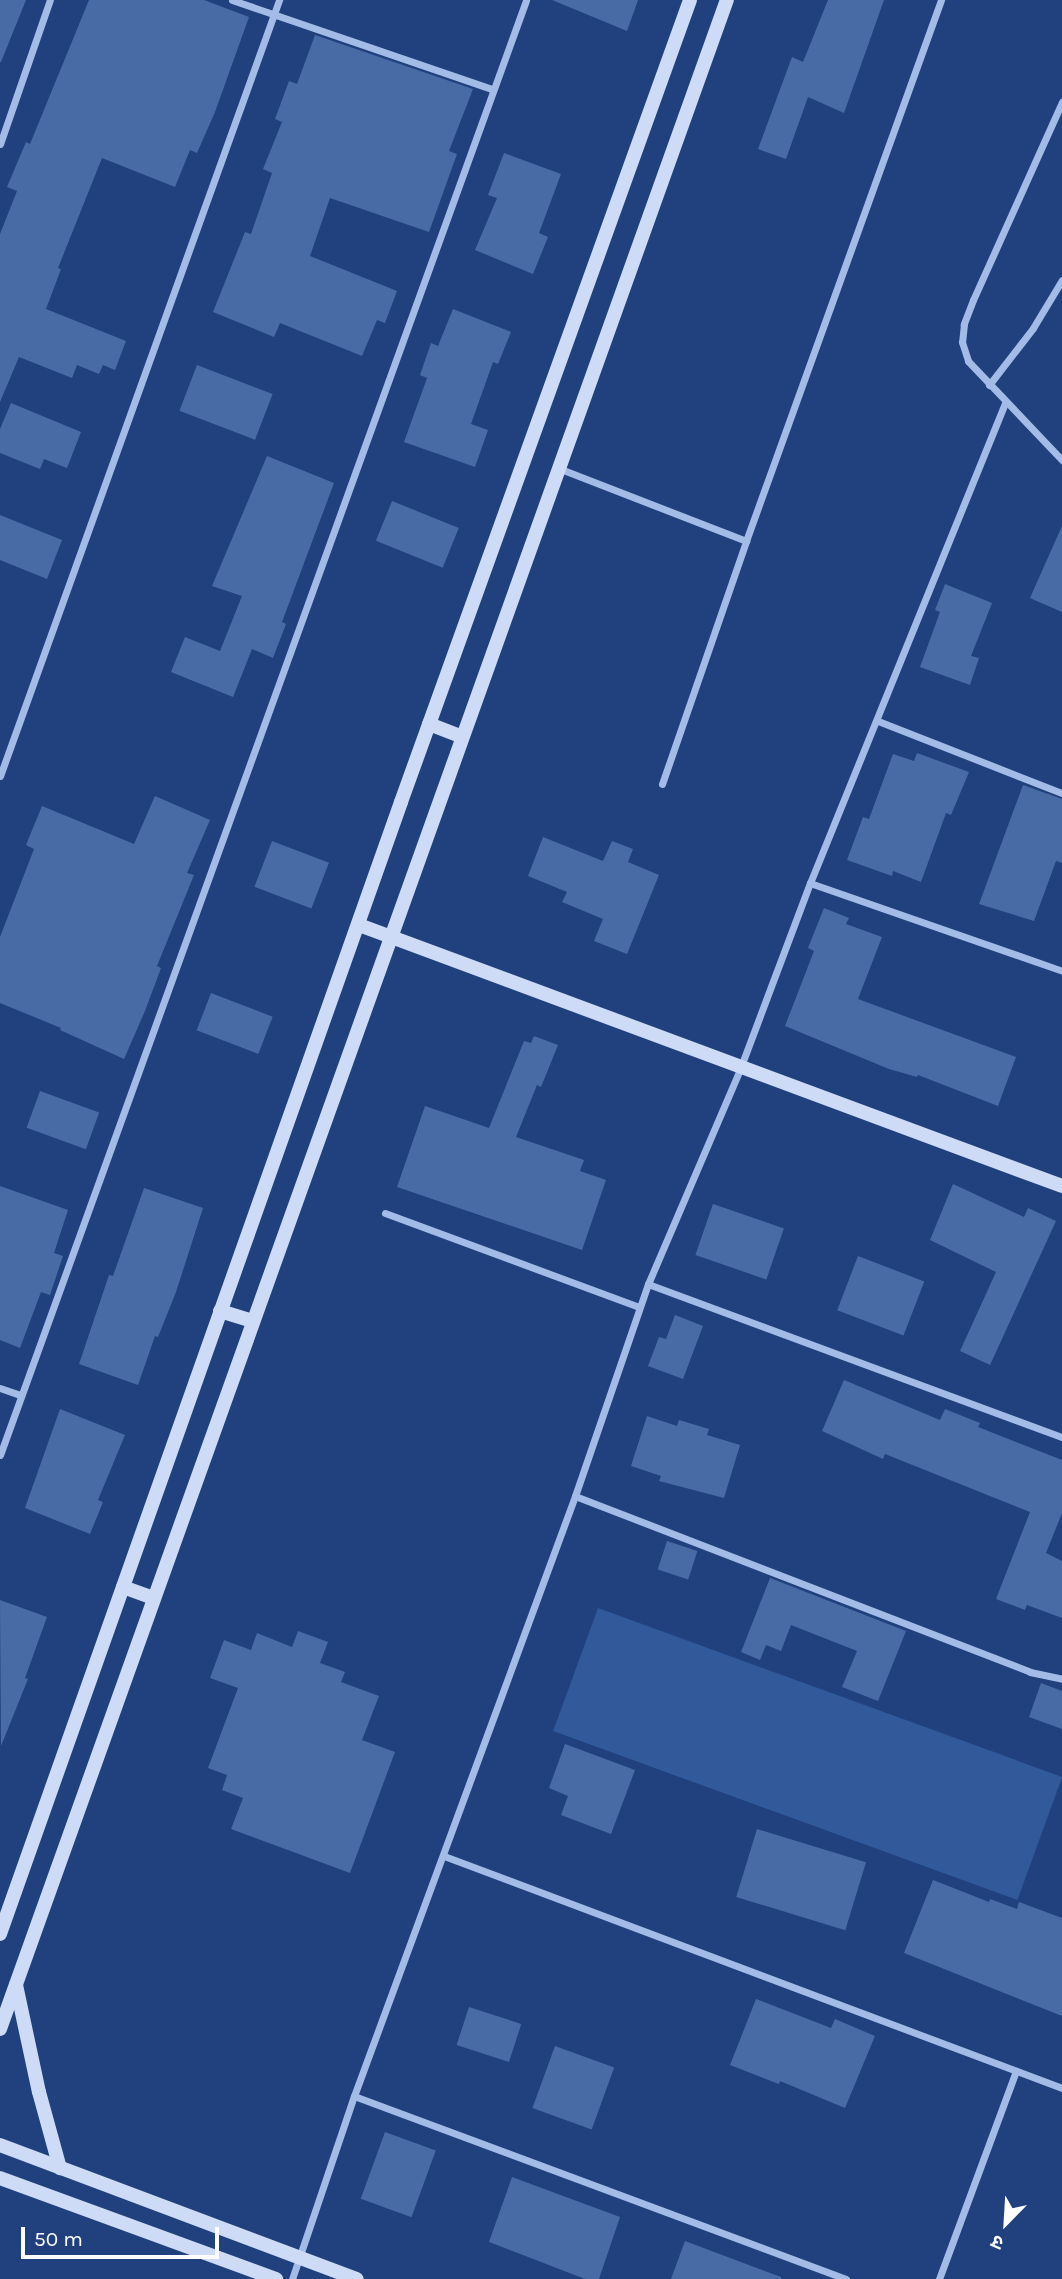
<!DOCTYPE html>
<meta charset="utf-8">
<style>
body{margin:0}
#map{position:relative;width:1062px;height:2279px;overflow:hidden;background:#20417d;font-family:Karla,"Noto Sans Devanagari",sans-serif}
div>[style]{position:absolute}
.green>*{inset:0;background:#325a9b;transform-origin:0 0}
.building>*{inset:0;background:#486ba6;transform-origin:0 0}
.street>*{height:7px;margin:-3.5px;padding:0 3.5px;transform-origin:3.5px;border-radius:3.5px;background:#a3bce7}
.secondary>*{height:14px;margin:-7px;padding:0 7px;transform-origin:7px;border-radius:7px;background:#cddbf6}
span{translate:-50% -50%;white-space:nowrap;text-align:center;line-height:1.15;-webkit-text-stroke:6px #20417d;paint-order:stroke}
.north{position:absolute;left:971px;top:2188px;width:70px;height:70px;-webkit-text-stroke:5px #20417d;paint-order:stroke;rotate:204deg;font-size:19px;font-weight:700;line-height:28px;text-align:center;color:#fff}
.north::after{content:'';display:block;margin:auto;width:24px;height:32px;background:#fff;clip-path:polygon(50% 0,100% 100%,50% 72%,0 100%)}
.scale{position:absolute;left:21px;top:2227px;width:198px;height:32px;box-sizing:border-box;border:4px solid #fff;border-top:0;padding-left:9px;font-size:21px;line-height:24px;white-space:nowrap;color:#fff;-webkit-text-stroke:5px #20417d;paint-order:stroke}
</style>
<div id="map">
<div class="green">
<i style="left:598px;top:1608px;width:494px;height:131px;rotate:20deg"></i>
</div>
<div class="building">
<i style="clip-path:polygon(0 0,26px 0,1px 62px,0 62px)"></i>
<i style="clip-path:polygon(89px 0,204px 0,249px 17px,215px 112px,197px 153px,190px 150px,175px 187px,102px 158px,58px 268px,61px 269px,46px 309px,126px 341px,115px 370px,103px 365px,99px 374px,77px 365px,72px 378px,19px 357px,0 402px,0 234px,17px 191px,7px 187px,26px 142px,30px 144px)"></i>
<i style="clip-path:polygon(552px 0,638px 0,627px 31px)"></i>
<i style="clip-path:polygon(828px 0,884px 0,844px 113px,808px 97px,786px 159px,758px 149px,792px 57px,803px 62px)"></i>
<i style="clip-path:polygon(315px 35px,473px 89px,449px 151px,457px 154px,429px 232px,330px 198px,310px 256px,397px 291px,385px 323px,377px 320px,362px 356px,280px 323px,274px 337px,213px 312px,245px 232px,251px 234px,272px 173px,263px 169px,282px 122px,275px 119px,289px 81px,297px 84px)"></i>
<i style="clip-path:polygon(504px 153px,561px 174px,539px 233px,548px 237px,533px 274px,475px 250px,497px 198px,488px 195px)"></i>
<i style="clip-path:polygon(453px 309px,511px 332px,498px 364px,493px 362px,471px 424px,488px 430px,475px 467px,404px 442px,427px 378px,420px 375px,431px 343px,438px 346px)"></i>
<i style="left:197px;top:365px;width:81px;height:49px;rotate:21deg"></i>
<i style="clip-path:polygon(11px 403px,81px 432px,67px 468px,44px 459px,40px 469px,0 453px,0 429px)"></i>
<i style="clip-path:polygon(267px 456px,334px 483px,282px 622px,286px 624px,273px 658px,252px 649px,233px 697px,171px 672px,185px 637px,220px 651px,242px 596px,212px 586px)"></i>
<i style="left:392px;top:501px;width:72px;height:43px;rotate:22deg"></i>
<i style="clip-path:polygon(0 515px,62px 540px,47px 579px,0 560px)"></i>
<i style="clip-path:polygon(1062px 526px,1062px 612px,1030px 598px)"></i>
<i style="clip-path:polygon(945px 584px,992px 603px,971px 656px,979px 658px,970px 685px,920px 667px,940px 612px,935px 610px)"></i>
<i style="clip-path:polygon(917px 753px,969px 772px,951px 815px,946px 813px,921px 882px,893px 871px,892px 876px,847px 860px,863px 817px,869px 819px,893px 754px,914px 761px)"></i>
<i style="clip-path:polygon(1023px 785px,1062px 799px,1062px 863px,1056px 861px,1034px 921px,979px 904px)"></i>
<i style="clip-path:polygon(155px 796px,210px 820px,187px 873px,194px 875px,157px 966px,161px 968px,145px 1011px,124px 1059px,60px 1030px,61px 1028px,0 1003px,0 937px,34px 849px,26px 845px,42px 806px,134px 844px)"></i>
<i style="clip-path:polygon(543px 837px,603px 861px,612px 841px,633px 849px,628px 862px,659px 875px,627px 954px,594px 941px,603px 919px,562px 902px,567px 892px,528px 876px)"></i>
<i style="left:272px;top:841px;width:61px;height:49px;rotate:21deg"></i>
<i style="clip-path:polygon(824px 908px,849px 918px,846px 924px,882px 937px,858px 999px,1016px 1057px,998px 1106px,918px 1075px,917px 1077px,889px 1069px,785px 1026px,814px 951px,808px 948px)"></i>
<i style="left:211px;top:993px;width:66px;height:40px;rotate:21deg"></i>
<i style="clip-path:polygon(534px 1036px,558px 1045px,541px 1087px,537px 1085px,516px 1137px,584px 1160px,580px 1171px,606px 1180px,582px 1250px,397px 1187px,425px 1106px,489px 1128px,524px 1041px,531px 1043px)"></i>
<i style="left:40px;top:1091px;width:63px;height:39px;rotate:20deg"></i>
<i style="clip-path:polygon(953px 1184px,1024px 1217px,1028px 1208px,1056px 1221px,990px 1365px,960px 1351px,996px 1272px,930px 1240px)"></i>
<i style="clip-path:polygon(0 1186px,68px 1210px,54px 1253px,63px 1256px,50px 1295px,41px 1292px,20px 1348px,0 1340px)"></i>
<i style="clip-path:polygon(144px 1188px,203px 1208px,176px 1292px,158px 1337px,155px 1336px,138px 1385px,79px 1364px,109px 1275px,113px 1276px)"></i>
<i style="left:713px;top:1204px;width:75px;height:54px;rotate:19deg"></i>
<i style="left:858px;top:1256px;width:71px;height:58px;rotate:21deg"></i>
<i style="clip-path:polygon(675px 1315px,703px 1326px,683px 1379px,648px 1366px,659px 1337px,666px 1339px)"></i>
<i style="clip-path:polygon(844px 1380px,940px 1420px,945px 1409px,980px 1423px,978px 1427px,1062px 1460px,1062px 1513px,1046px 1553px,1062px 1561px,1062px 1618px,1027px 1605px,1025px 1610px,996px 1599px,1030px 1512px,885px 1454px,883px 1459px,822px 1431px)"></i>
<i style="clip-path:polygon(60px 1409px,125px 1435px,98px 1500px,103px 1502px,90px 1534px,25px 1508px)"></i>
<i style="clip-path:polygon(647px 1416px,677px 1426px,679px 1420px,709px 1429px,707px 1435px,740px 1445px,724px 1498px,659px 1481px,661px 1476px,631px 1466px)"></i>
<i style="left:667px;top:1541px;width:32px;height:30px;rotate:18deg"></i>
<i style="clip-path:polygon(770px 1578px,906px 1631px,878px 1701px,842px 1687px,857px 1651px,791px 1625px,781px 1651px,766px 1645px,760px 1660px,741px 1652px)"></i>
<i style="clip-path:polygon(0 1600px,47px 1617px,25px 1678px,28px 1679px,1px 1746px)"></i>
<i style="clip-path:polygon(298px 1631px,328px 1642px,320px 1663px,345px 1672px,341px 1682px,379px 1696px,362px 1740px,395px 1752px,350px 1873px,231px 1829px,243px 1798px,222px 1790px,227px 1775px,208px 1768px,238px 1688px,210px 1678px,224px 1640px,251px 1650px,257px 1633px,292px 1647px)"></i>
<i style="clip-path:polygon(1041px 1683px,1062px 1691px,1062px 1729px,1029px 1717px)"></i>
<i style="clip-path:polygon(565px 1744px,635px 1770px,611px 1834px,561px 1815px,568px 1796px,549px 1788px)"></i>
<i style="left:757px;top:1829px;width:114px;height:71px;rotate:17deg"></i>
<i style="clip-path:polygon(933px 1880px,989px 1902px,990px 1899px,1017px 1909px,1019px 1902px,1062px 1918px,1062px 2016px,904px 1953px)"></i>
<i style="clip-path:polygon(756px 1999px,831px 2028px,835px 2019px,875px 2036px,845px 2108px,780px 2081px,779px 2084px,730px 2065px)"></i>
<i style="left:469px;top:2007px;width:55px;height:40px;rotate:18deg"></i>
<i style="left:555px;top:2046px;width:63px;height:66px;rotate:20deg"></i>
<i style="left:385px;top:2132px;width:54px;height:71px;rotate:20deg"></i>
<i style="clip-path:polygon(512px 2177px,620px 2217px,599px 2279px,585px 2279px,489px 2242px)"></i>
<i style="clip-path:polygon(685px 2241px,781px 2277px,781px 2279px,671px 2279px)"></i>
</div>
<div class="street">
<i style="left:232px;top:0;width:275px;rotate:18.9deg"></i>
<i style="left:1062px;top:102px;width:217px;rotate:114.2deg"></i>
<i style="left:973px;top:300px;width:26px;rotate:111deg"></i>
<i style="left:964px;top:324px;width:18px;rotate:96deg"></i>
<i style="left:962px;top:342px;width:20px;rotate:72deg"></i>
<i style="left:968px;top:361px;width:137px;rotate:46.5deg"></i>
<i style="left:0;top:144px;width:152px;rotate:-70.9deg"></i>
<i style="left:989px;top:385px;width:72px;rotate:-52.3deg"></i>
<i style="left:1033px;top:328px;width:56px;rotate:-58.9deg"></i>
<i style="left:558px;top:468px;width:202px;rotate:21.2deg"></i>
<i style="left:878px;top:721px;width:198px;rotate:21.4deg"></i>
<i style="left:0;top:776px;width:825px;rotate:-70.22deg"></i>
<i style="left:662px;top:784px;width:257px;rotate:-70.9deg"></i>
<i style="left:746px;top:541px;width:575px;rotate:-70.18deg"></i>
<i style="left:810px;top:883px;width:267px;rotate:19.2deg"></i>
<i style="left:385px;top:1213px;width:271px;rotate:20.3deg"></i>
<i style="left:648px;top:1284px;width:441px;rotate:20.3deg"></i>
<i style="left:0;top:1388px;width:21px;rotate:19deg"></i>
<i style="left:0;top:1455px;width:1547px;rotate:-70.12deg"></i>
<i style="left:575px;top:1496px;width:488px;rotate:21.1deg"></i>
<i style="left:1030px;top:1672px;width:33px;rotate:12deg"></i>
<i style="left:444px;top:1856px;width:660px;rotate:20.58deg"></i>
<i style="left:354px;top:2096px;width:525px;rotate:20.4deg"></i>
<i style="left:292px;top:2279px;width:193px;rotate:-71.3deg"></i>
<i style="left:354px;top:2096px;width:639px;rotate:-69.78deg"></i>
<i style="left:575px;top:1496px;width:224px;rotate:-71deg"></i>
<i style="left:648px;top:1284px;width:234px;rotate:-66.8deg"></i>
<i style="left:740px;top:1069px;width:199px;rotate:-69.4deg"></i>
<i style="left:810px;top:883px;width:518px;rotate:-67.89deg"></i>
<i style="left:939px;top:2279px;width:222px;rotate:-69.7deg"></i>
</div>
<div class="secondary">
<i style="left:429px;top:724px;width:34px;rotate:21deg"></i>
<i style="left:359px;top:925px;width:750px;rotate:20.37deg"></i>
<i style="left:220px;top:1311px;width:34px;rotate:17deg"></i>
<i style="left:123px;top:1587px;width:32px;rotate:20deg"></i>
<i style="left:0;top:1934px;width:1201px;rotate:-70.49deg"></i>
<i style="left:401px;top:802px;width:852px;rotate:-70.18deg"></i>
<i style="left:16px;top:1985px;width:109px;rotate:77.9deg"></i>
<i style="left:39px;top:2092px;width:79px;rotate:74.6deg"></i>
<i style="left:0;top:2029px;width:2155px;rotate:-70.29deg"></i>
<i style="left:0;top:2145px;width:381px;rotate:20.6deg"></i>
<i style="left:0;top:2178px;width:294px;rotate:20.1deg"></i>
</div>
<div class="north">उ</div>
<div class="scale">50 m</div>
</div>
